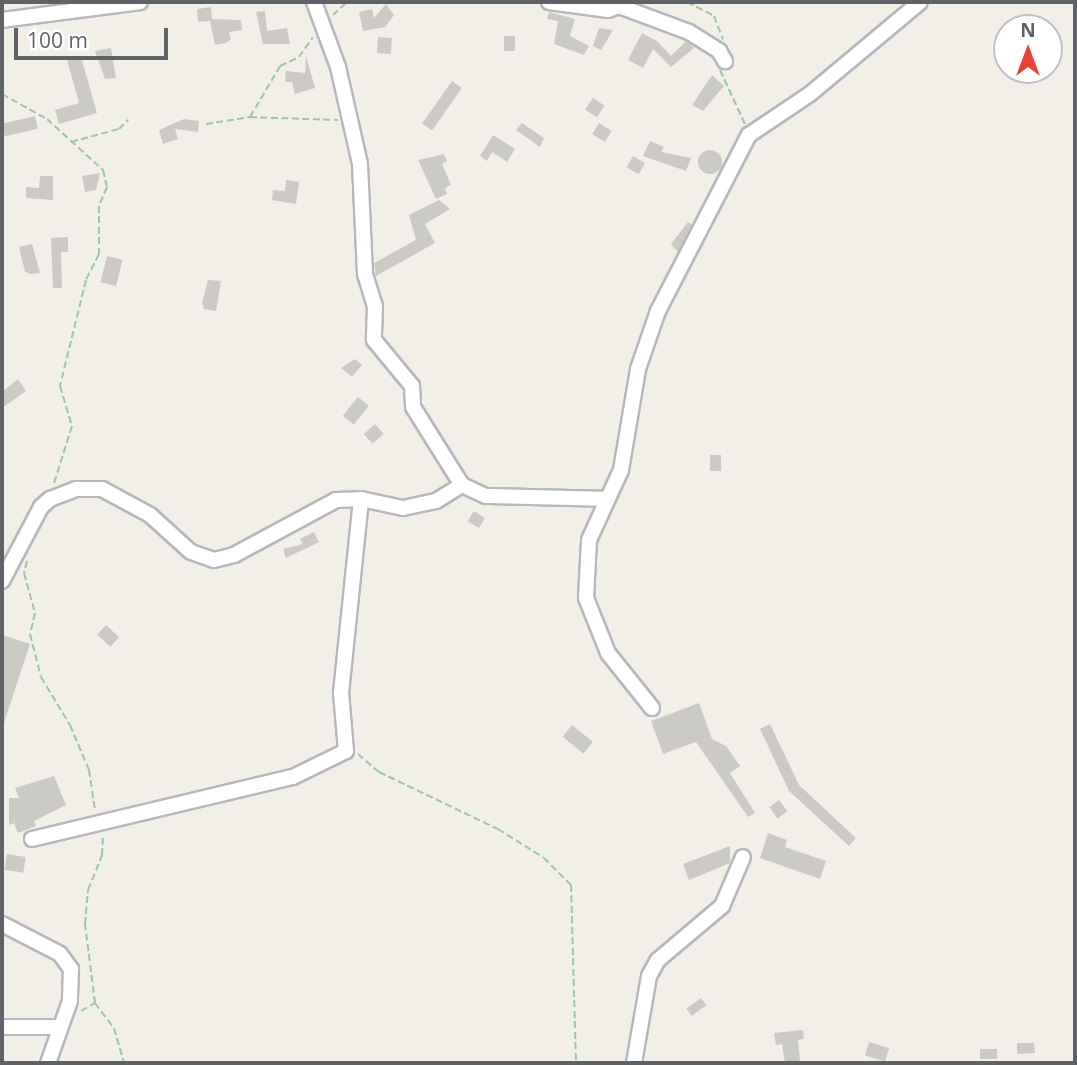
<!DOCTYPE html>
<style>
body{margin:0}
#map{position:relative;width:1077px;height:1065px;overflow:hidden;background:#f1efe8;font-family:"Open Sans",sans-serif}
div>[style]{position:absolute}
.building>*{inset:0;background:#cccac5;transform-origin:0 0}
.round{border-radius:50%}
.path>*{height:2px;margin-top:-1px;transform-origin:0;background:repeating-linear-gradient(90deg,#9cc7a9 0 7px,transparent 0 10.5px)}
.roads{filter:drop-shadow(2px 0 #b5b8bc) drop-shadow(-2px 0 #b5b8bc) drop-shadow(0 2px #b5b8bc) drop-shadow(0 -2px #b5b8bc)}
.minor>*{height:14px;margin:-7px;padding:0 7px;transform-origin:7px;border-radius:7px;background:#fff}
span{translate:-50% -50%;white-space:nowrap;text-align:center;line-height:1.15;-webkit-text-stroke:5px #fff;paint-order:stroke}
.frame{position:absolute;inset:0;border:4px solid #5f6368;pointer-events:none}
.north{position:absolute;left:993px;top:14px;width:70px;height:70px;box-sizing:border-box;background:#fff;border:2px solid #bfc1c3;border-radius:50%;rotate:0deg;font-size:19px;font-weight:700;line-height:28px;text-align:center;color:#5f6368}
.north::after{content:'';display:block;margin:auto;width:24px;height:32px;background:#ea4335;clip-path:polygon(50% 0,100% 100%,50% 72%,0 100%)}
.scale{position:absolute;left:14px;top:28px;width:154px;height:32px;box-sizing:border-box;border:4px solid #5f6368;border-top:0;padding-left:9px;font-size:21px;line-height:24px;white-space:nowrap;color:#5f6368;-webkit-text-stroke:5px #fff;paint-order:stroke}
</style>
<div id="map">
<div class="building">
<i style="clip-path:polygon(386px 4px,394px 15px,385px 27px,363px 31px,359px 12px,372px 9px,374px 18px)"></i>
<i style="clip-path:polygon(211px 7px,212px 19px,241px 20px,242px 30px,229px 32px,231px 39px,226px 43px,215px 45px,210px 21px,198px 22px,197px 9px)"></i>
<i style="clip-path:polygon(265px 11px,267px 31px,287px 28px,290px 44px,263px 44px,256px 12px)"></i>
<i style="clip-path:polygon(549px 12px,575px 19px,570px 36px,589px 46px,584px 55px,554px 44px,558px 21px,547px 19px)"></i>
<i style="clip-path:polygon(599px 28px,613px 30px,601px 50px,593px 46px)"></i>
<i style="clip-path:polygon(642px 33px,657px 41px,671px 56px,686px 41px,694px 48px,671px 67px,653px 49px,643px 68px,628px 60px)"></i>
<i style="left:504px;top:36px;width:11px;height:15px"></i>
<i style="left:378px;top:37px;width:14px;height:16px;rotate:4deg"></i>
<i style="clip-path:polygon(111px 48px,116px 78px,105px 79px,95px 51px)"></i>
<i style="clip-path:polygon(306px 56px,315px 88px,295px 94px,292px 82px,285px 82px,286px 71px,305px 73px)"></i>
<i style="clip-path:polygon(81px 57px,97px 113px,59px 124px,55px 110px,79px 103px,67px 60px)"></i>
<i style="clip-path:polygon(712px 75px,724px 86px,703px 111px,692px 105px)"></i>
<i style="left:452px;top:81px;width:12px;height:52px;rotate:35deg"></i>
<i style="left:593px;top:98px;width:14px;height:14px;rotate:34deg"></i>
<i style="left:35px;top:116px;width:13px;height:34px;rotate:77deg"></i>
<i style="clip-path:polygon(184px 119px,199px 121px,198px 132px,175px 129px,178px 139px,163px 144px,159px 130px)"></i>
<i style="clip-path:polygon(522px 123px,544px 138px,540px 147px,516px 130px)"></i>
<i style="left:599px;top:123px;width:15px;height:13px;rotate:32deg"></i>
<i style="clip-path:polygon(493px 135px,515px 149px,507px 162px,492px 152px,487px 161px,480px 156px)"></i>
<i style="clip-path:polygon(650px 141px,664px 147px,661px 152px,691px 158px,686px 171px,643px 156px)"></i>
<i class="round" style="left:698px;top:150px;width:24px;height:24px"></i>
<i style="clip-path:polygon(444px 154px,447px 161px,442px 164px,451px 185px,445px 188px,447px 194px,436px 199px,418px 160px)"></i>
<i style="left:633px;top:156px;width:14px;height:13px;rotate:30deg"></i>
<i style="clip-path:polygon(100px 173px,96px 190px,85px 192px,82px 176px)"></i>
<i style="clip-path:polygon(40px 176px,53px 176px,53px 200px,26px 198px,26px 187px,39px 188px)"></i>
<i style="clip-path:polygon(286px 180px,299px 182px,296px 204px,272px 200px,273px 190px,285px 191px)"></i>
<i style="clip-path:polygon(439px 200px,450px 209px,425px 224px,435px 243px,376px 276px,374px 263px,416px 240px,409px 215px)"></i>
<i style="clip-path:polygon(688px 222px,692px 225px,678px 252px,671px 244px)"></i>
<i style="clip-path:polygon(68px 237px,68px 252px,61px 252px,62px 288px,53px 288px,51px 238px)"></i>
<i style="clip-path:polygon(32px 244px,40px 273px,31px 274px,25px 272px,19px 247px)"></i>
<i style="left:107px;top:256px;width:16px;height:27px;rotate:14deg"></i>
<i style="clip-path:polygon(208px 280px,221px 281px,216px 311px,204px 309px,202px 303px)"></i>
<i style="clip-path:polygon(355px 359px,362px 365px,352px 377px,341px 368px)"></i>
<i style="clip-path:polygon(18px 379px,26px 391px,2px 408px,2px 392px)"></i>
<i style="left:358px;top:397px;width:14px;height:24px;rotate:39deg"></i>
<i style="left:375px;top:424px;width:13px;height:15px;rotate:48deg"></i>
<i style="left:710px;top:455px;width:11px;height:16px"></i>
<i style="left:474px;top:511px;width:13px;height:12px;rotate:32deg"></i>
<i style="clip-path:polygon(314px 532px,319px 542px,286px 558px,283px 549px,303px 544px,300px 539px)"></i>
<i style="left:106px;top:625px;width:18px;height:13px;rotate:43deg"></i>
<i style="clip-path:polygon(2px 635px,30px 644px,3px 726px,2px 726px)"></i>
<i style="clip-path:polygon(699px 703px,712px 739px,726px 746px,740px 766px,730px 773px,755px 813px,748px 817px,696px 742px,663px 754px,651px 721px)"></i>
<i style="clip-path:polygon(770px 724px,799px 785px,856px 838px,849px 846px,789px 791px,760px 729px)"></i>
<i style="left:572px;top:725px;width:27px;height:15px;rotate:39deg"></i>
<i style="clip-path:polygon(54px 776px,66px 805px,34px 821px,36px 826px,18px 833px,14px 823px,9px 825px,9px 798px,19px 798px,15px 788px)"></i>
<i style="left:779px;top:800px;width:14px;height:12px;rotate:54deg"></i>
<i style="clip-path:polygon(768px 833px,787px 840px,785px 847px,826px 861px,820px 879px,760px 858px)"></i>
<i style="clip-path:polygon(730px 846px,730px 863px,689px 880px,683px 864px)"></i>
<i style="left:7px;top:854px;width:19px;height:16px;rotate:9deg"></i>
<i style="left:701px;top:998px;width:9px;height:18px;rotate:54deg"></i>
<i style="clip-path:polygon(803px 1030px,804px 1039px,798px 1040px,800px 1061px,785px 1063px,782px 1044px,776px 1045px,774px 1033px)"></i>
<i style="left:869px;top:1042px;width:21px;height:14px;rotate:17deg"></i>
<i style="clip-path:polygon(1017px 1043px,1034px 1043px,1035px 1053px,1017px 1054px)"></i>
<i style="left:980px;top:1049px;width:17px;height:10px"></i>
</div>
<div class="path">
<i style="left:687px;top:2px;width:30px;rotate:27deg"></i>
<i style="left:714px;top:16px;width:25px;rotate:69deg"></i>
<i style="left:333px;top:15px;width:19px;rotate:-43deg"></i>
<i style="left:720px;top:70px;width:60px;rotate:65.2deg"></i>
<i style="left:2px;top:94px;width:51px;rotate:29.1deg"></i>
<i style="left:47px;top:119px;width:76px;rotate:42.3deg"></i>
<i style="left:103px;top:170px;width:17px;rotate:77deg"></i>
<i style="left:107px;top:187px;width:21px;rotate:113deg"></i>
<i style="left:99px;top:206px;width:48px;rotate:90deg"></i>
<i style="left:99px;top:254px;width:29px;rotate:117deg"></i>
<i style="left:86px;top:280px;width:109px;rotate:103.8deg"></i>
<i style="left:60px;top:386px;width:42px;rotate:73.3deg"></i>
<i style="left:72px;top:426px;width:60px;rotate:107.5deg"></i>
<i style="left:250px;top:117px;width:59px;rotate:-59.5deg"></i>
<i style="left:280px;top:66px;width:21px;rotate:-25deg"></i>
<i style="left:299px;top:57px;width:24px;rotate:-55deg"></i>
<i style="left:206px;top:124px;width:45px;rotate:-9deg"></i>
<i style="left:250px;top:117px;width:88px;rotate:2deg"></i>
<i style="left:71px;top:142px;width:50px;rotate:-15.2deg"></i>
<i style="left:119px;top:129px;width:13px;rotate:-45deg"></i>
<i style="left:27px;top:561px;width:12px;rotate:104deg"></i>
<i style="left:24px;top:573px;width:41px;rotate:74.6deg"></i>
<i style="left:35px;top:613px;width:22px;rotate:103deg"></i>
<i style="left:30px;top:634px;width:44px;rotate:75.7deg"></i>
<i style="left:41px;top:677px;width:56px;rotate:58.9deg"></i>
<i style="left:70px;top:725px;width:49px;rotate:67.1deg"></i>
<i style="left:89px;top:770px;width:40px;rotate:81.5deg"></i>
<i style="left:358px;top:754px;width:28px;rotate:41deg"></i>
<i style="left:379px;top:772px;width:132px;rotate:25.6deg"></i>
<i style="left:498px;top:829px;width:54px;rotate:32.2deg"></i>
<i style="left:544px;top:858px;width:38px;rotate:45deg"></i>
<i style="left:571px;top:885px;width:178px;rotate:88.4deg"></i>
<i style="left:95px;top:1003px;width:31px;rotate:53deg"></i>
<i style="left:114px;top:1028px;width:36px;rotate:74deg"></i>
<i style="left:81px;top:1011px;width:16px;rotate:-30deg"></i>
<i style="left:95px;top:1003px;width:80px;rotate:-97.2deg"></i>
<i style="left:85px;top:924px;width:34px;rotate:-85deg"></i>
<i style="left:88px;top:890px;width:38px;rotate:-68deg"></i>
<i style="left:102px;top:855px;width:19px;rotate:-87deg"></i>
</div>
<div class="roads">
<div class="minor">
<i style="left:314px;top:2px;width:69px;rotate:69.7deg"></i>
<i style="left:338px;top:67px;width:99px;rotate:77.2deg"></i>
<i style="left:360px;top:164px;width:110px;rotate:87.4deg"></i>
<i style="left:365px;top:274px;width:34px;rotate:73deg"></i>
<i style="left:375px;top:306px;width:34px;rotate:92deg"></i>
<i style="left:374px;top:340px;width:60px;rotate:50.4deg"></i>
<i style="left:412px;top:386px;width:21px;rotate:87deg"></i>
<i style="left:413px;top:407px;width:92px;rotate:57.9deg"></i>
<i style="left:549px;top:2px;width:60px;rotate:7.7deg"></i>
<i style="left:608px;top:10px;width:12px;rotate:-20deg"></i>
<i style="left:619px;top:6px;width:75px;rotate:20.4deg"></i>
<i style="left:689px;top:32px;width:36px;rotate:32deg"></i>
<i style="left:719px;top:51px;width:12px;rotate:59deg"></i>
<i style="left:2px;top:20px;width:139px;rotate:-7.4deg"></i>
<i style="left:2px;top:581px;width:84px;rotate:-62.2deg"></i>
<i style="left:41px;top:507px;width:12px;rotate:-42deg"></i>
<i style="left:50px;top:499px;width:28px;rotate:-21deg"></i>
<i style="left:76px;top:489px;width:26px"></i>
<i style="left:102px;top:489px;width:55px;rotate:28.4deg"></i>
<i style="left:150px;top:515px;width:55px;rotate:42.1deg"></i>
<i style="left:191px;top:552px;width:24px;rotate:19deg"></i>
<i style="left:214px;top:560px;width:21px;rotate:-14deg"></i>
<i style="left:234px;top:555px;width:116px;rotate:-28.3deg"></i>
<i style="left:336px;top:500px;width:25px;rotate:-2deg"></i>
<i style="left:361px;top:499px;width:43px;rotate:12.1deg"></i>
<i style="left:403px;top:508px;width:34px;rotate:-12deg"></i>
<i style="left:436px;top:501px;width:31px;rotate:-32deg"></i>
<i style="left:462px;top:485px;width:26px;rotate:25deg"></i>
<i style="left:486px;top:496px;width:119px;rotate:1.4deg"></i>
<i style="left:652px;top:708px;width:70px;rotate:-128.7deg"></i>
<i style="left:608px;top:653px;width:59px;rotate:-111.8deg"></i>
<i style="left:586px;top:598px;width:58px;rotate:-87deg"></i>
<i style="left:589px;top:540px;width:77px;rotate:-65.4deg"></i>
<i style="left:621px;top:470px;width:102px;rotate:-80.4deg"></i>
<i style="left:638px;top:369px;width:61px;rotate:-71deg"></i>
<i style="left:658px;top:311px;width:198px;rotate:-62.7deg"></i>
<i style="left:749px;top:135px;width:73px;rotate:-33.9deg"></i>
<i style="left:810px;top:94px;width:143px;rotate:-39.9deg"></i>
<i style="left:32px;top:839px;width:268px;rotate:-13.4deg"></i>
<i style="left:293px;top:777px;width:59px;rotate:-26.1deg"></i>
<i style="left:346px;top:751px;width:58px;rotate:-94.9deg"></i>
<i style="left:341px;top:693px;width:195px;rotate:-84.1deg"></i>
<i style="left:2px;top:924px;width:65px;rotate:27.3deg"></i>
<i style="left:60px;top:954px;width:19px;rotate:54deg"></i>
<i style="left:71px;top:969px;width:32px;rotate:92deg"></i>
<i style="left:70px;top:1001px;width:66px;rotate:109.5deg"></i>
<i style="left:2px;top:1027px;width:57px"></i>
<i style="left:634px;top:1063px;width:88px;rotate:-80.2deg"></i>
<i style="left:649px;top:976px;width:18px;rotate:-61deg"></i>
<i style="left:658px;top:960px;width:84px;rotate:-40.2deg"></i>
<i style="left:722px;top:906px;width:53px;rotate:-66.8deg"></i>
</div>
</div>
<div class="frame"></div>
<div class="north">N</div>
<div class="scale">100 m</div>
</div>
